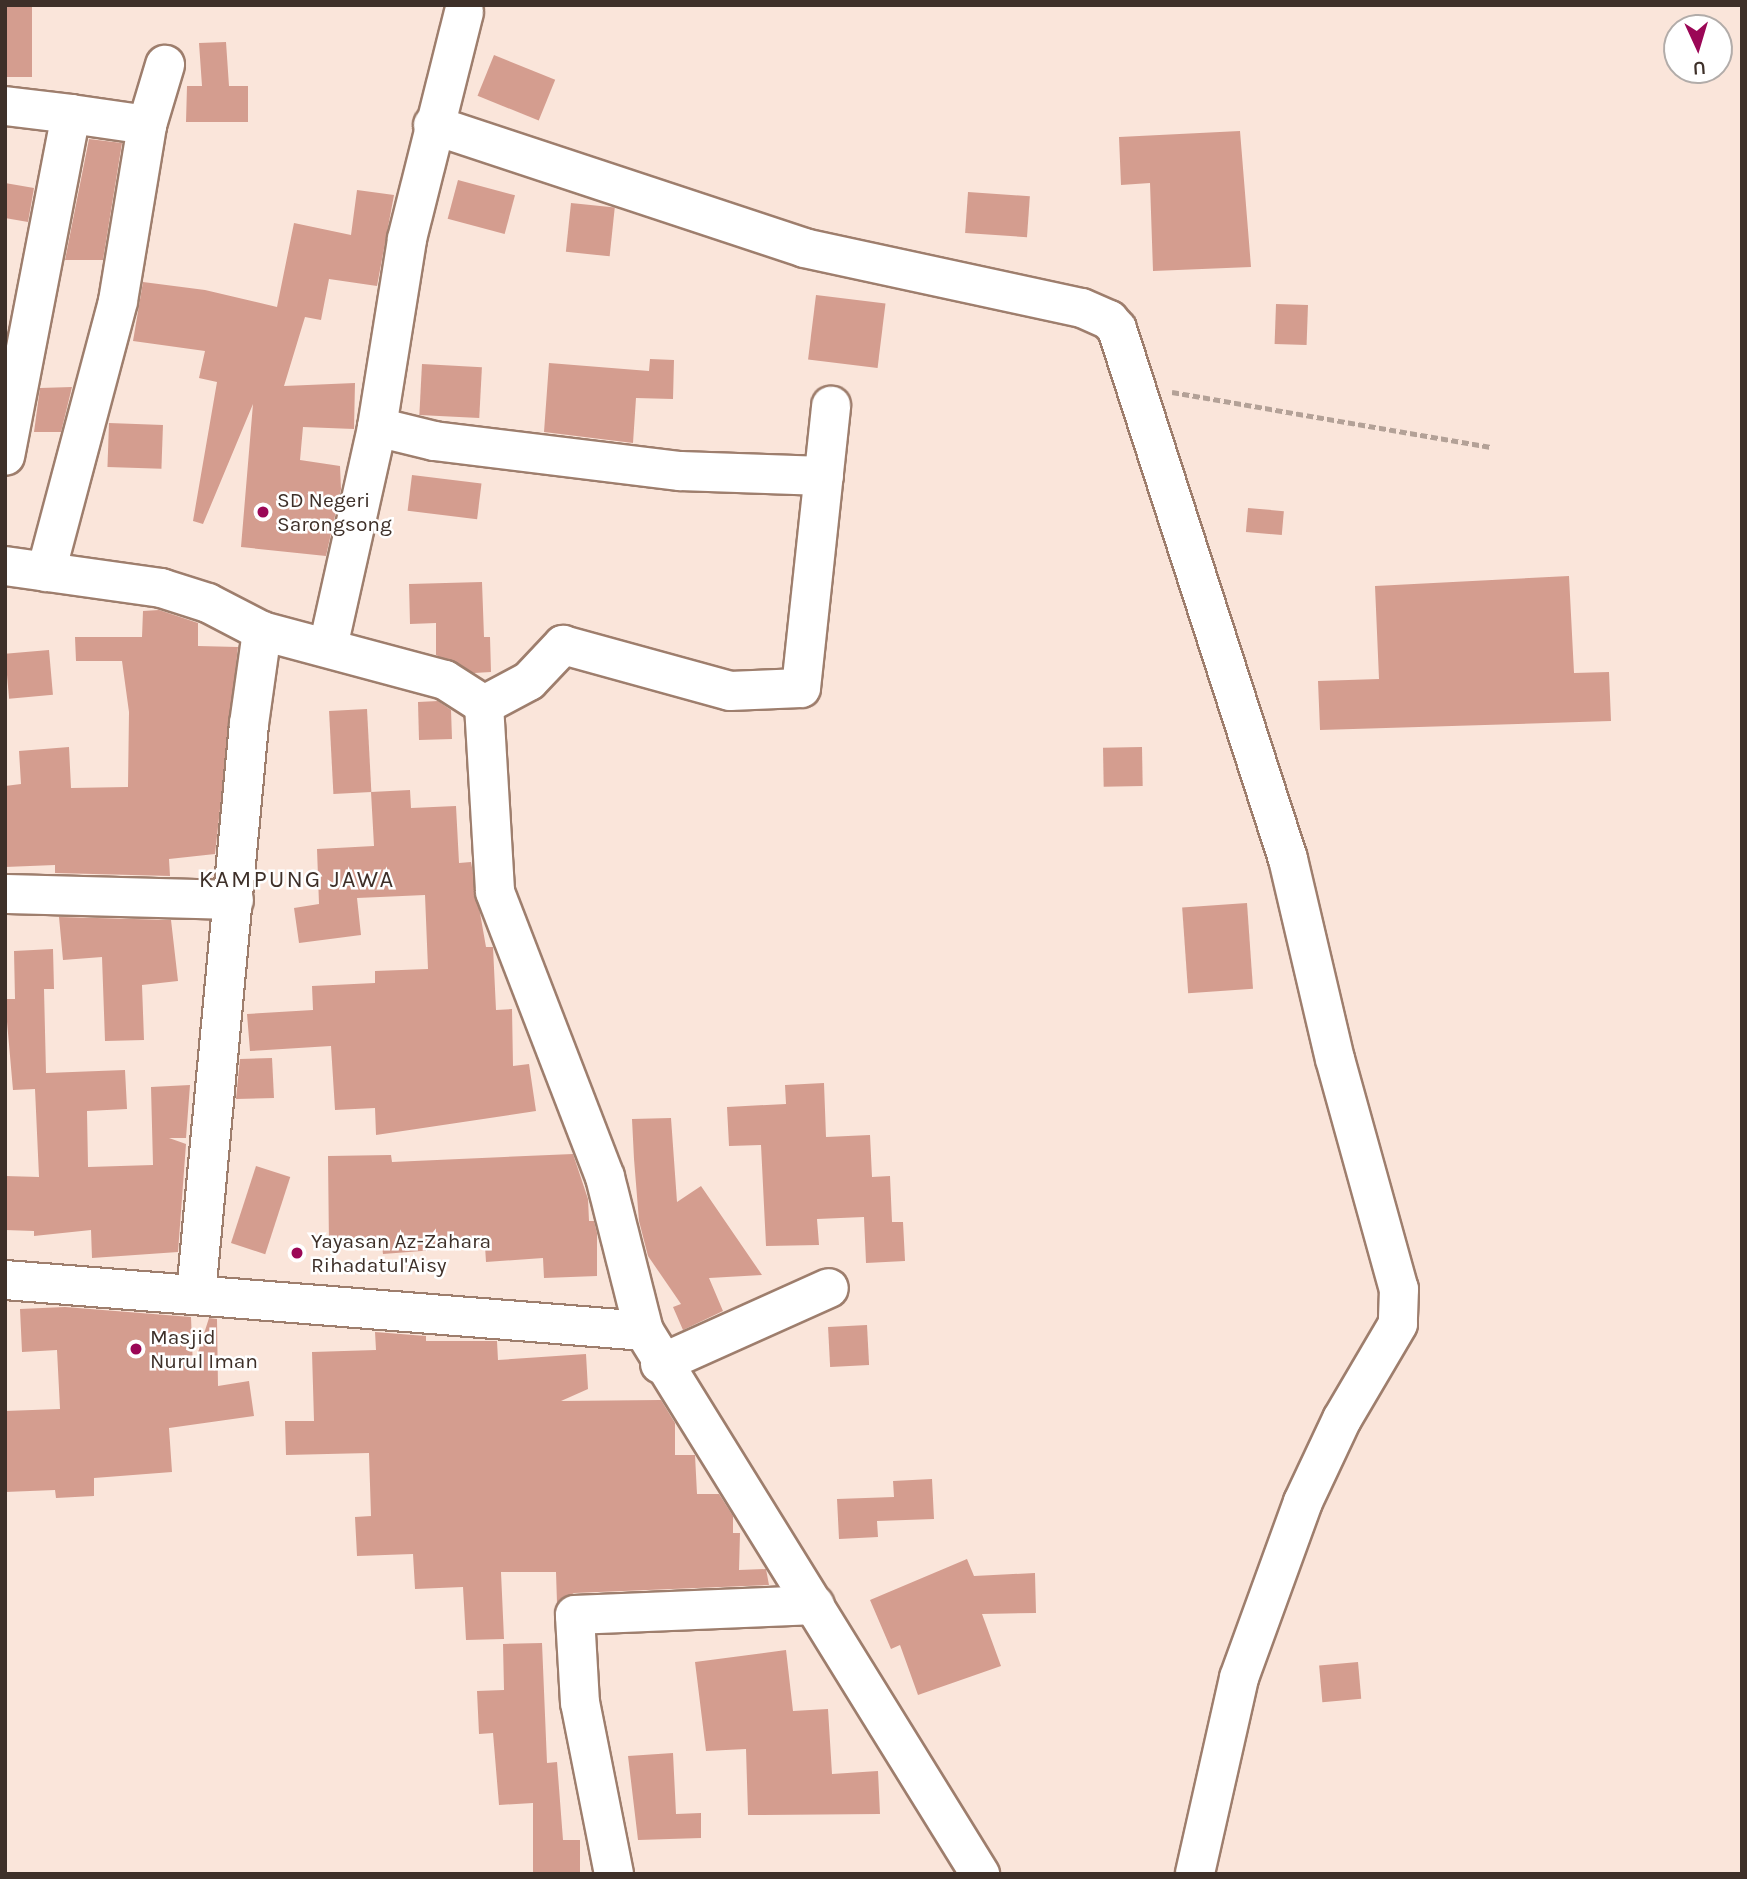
<!DOCTYPE html>
<style>
body{margin:0}
#map{position:relative;width:1747px;height:1879px;overflow:hidden;background:#fae5da;font-family:Karla,sans-serif}
div>[style]{position:absolute}
.building>*{inset:0;background:#d49d8f;transform-origin:0 0}
.path>*{height:4.5px;margin-top:-2.25px;transform-origin:0;background:repeating-linear-gradient(90deg,#b3a197 0 7px,transparent 0 10.5px)}
.roads{filter:drop-shadow(2px 0 #9e7e6d) drop-shadow(-2px 0 #9e7e6d) drop-shadow(0 2px #9e7e6d) drop-shadow(0 -2px #9e7e6d)}
.minor>*{height:38px;margin:-19px;padding:0 19px;transform-origin:19px;border-radius:19px;background:#fff}
.dots>*{width:19px;height:19px;translate:-50% -50%;box-sizing:border-box;border:4px solid #fff;border-radius:50%}
span{translate:-50% -50%;white-space:nowrap;text-align:center;line-height:1.15;-webkit-text-stroke:5px #fff;paint-order:stroke}
.poi-label{font-size:21px;color:#3e3029}
.left{translate:0 -50%;text-align:left}
.quarter-label{font-size:24px;color:#3e3029;letter-spacing:2px}
.frame{position:absolute;inset:0;border:7px solid #3e3029;pointer-events:none}
.north{position:absolute;left:1663px;top:14px;width:70px;height:70px;box-sizing:border-box;background:#fff;border:2px solid #b2aca9;border-radius:50%;rotate:176deg;font-size:19px;font-weight:700;line-height:28px;text-align:center;color:#3e3029}
.north::after{content:'';display:block;margin:auto;width:24px;height:32px;background:#9b0756;clip-path:polygon(50% 0,100% 100%,50% 72%,0 100%)}
</style>
<div id="map">
<div class="building">
<i style="left:5px;top:5px;width:27px;height:72px"></i>
<i style="clip-path:polygon(226px 42px,229px 86px,248px 86px,248px 122px,186px 122px,187px 86px,202px 86px,199px 43px)"></i>
<i style="left:494px;top:55px;width:66px;height:44px;rotate:22deg"></i>
<i style="clip-path:polygon(1240px 131px,1251px 267px,1153px 271px,1150px 183px,1121px 185px,1119px 137px)"></i>
<i style="clip-path:polygon(89px 139px,122px 143px,103px 260px,65px 260px)"></i>
<i style="left:458px;top:180px;width:59px;height:40px;rotate:15deg"></i>
<i style="clip-path:polygon(5px 183px,34px 188px,28px 222px,5px 218px)"></i>
<i style="clip-path:polygon(357px 190px,394px 195px,377px 286px,329px 279px,321px 320px,305px 317px,284px 386px,355px 383px,354px 429px,303px 427px,300px 460px,340px 466px,341px 489px,326px 556px,241px 547px,253px 404px,203px 524px,193px 521px,217px 382px,199px 378px,205px 351px,133px 341px,143px 282px,205px 290px,277px 307px,294px 223px,351px 235px)"></i>
<i style="left:968px;top:192px;width:62px;height:41px;rotate:4deg"></i>
<i style="left:571px;top:203px;width:44px;height:49px;rotate:6deg"></i>
<i style="left:816px;top:295px;width:70px;height:65px;rotate:7deg"></i>
<i style="left:1276px;top:304px;width:32px;height:40px;rotate:2deg"></i>
<i style="clip-path:polygon(650px 359px,674px 360px,673px 399px,636px 398px,633px 443px,544px 432px,549px 363px,649px 371px)"></i>
<i style="left:422px;top:364px;width:60px;height:51px;rotate:3deg"></i>
<i style="clip-path:polygon(72px 387px,61px 432px,34px 432px,40px 388px)"></i>
<i style="left:109px;top:423px;width:54px;height:44px;rotate:2deg"></i>
<i style="left:412px;top:475px;width:70px;height:36px;rotate:7deg"></i>
<i style="left:1248px;top:508px;width:36px;height:24px;rotate:5deg"></i>
<i style="clip-path:polygon(1569px 576px,1574px 673px,1609px 672px,1611px 721px,1320px 730px,1318px 681px,1379px 679px,1375px 586px)"></i>
<i style="clip-path:polygon(482px 582px,484px 637px,490px 637px,491px 672px,474px 673px,436px 655px,436px 623px,410px 624px,409px 584px)"></i>
<i style="clip-path:polygon(159px 610px,198px 623px,198px 646px,238px 647px,215px 854px,169px 859px,170px 876px,55px 873px,55px 865px,5px 867px,5px 786px,21px 784px,19px 751px,69px 747px,71px 788px,128px 787px,129px 712px,122px 661px,76px 661px,75px 637px,142px 637px,143px 611px)"></i>
<i style="left:49px;top:650px;width:45px;height:44px;rotate:85deg"></i>
<i style="clip-path:polygon(438px 701px,451px 710px,452px 739px,419px 740px,418px 702px)"></i>
<i style="left:367px;top:709px;width:83px;height:38px;rotate:87deg"></i>
<i style="left:1142px;top:747px;width:39px;height:39px;rotate:89deg"></i>
<i style="clip-path:polygon(410px 790px,411px 808px,456px 806px,459px 863px,471px 862px,486px 947px,493px 947px,496px 1010px,512px 1009px,513px 1066px,529px 1064px,536px 1111px,376px 1135px,375px 1108px,335px 1110px,331px 1046px,250px 1051px,247px 1014px,313px 1010px,312px 986px,375px 983px,375px 971px,428px 969px,425px 895px,357px 898px,361px 935px,299px 943px,294px 908px,319px 904px,317px 849px,374px 846px,371px 792px)"></i>
<i style="left:1247px;top:903px;width:86px;height:65px;rotate:86deg"></i>
<i style="clip-path:polygon(59px 917px,171px 920px,178px 981px,142px 985px,144px 1040px,105px 1041px,102px 957px,63px 960px)"></i>
<i style="clip-path:polygon(53px 949px,54px 989px,44px 989px,46px 1073px,125px 1070px,127px 1109px,87px 1111px,88px 1167px,153px 1165px,151px 1087px,190px 1085px,186px 1138px,169px 1138px,186px 1144px,178px 1252px,92px 1258px,91px 1230px,34px 1236px,34px 1231px,5px 1230px,5px 1176px,39px 1177px,35px 1089px,13px 1090px,5px 999px,15px 999px,14px 951px)"></i>
<i style="clip-path:polygon(272px 1058px,274px 1098px,236px 1099px,240px 1059px)"></i>
<i style="clip-path:polygon(824px 1083px,826px 1137px,870px 1135px,872px 1177px,890px 1176px,892px 1222px,903px 1222px,905px 1261px,866px 1263px,864px 1217px,817px 1219px,819px 1245px,766px 1246px,761px 1145px,729px 1146px,727px 1107px,786px 1104px,785px 1085px)"></i>
<i style="clip-path:polygon(671px 1118px,677px 1202px,701px 1186px,762px 1275px,709px 1278px,723px 1311px,683px 1330px,673px 1307px,681px 1304px,648px 1256px,639px 1221px,634px 1159px,632px 1119px)"></i>
<i style="clip-path:polygon(573px 1154px,588px 1199px,589px 1221px,594px 1221px,597px 1233px,597px 1276px,544px 1278px,543px 1258px,486px 1262px,485px 1246px,383px 1254px,382px 1246px,329px 1247px,328px 1156px,391px 1155px,392px 1162px)"></i>
<i style="left:256px;top:1166px;width:36px;height:81px;rotate:18deg"></i>
<i style="clip-path:polygon(65px 1307px,191px 1317px,193px 1368px,209px 1318px,217px 1319px,218px 1386px,249px 1381px,254px 1416px,169px 1428px,172px 1472px,94px 1478px,94px 1496px,56px 1498px,55px 1490px,5px 1492px,5px 1411px,60px 1409px,57px 1350px,22px 1352px,20px 1309px)"></i>
<i style="left:867px;top:1325px;width:40px;height:39px;rotate:87deg"></i>
<i style="clip-path:polygon(375px 1332px,426px 1336px,426px 1341px,497px 1341px,498px 1360px,586px 1354px,588px 1389px,561px 1401px,661px 1400px,675px 1423px,675px 1455px,695px 1455px,697px 1494px,719px 1494px,733px 1516px,733px 1533px,740px 1533px,739px 1570px,766px 1569px,769px 1585px,574px 1593px,557px 1603px,556px 1572px,501px 1572px,504px 1639px,466px 1640px,463px 1587px,415px 1589px,413px 1554px,357px 1556px,355px 1517px,371px 1516px,369px 1453px,286px 1455px,285px 1421px,314px 1421px,312px 1352px,376px 1350px)"></i>
<i style="clip-path:polygon(932px 1479px,934px 1519px,877px 1521px,878px 1537px,839px 1539px,837px 1499px,894px 1497px,893px 1481px)"></i>
<i style="clip-path:polygon(967px 1559px,974px 1576px,1035px 1573px,1036px 1613px,982px 1614px,1001px 1666px,918px 1695px,900px 1645px,891px 1649px,870px 1600px)"></i>
<i style="clip-path:polygon(542px 1643px,547px 1763px,557px 1762px,563px 1840px,580px 1840px,580px 1874px,533px 1874px,533px 1803px,499px 1805px,493px 1733px,479px 1734px,477px 1691px,504px 1690px,503px 1644px)"></i>
<i style="clip-path:polygon(786px 1650px,793px 1711px,828px 1709px,832px 1774px,878px 1771px,880px 1814px,748px 1815px,746px 1749px,706px 1751px,695px 1662px)"></i>
<i style="left:1358px;top:1662px;width:37px;height:39px;rotate:85deg"></i>
<i style="clip-path:polygon(673px 1753px,676px 1814px,701px 1813px,701px 1838px,638px 1840px,628px 1756px)"></i>
</div>
<div class="path">
<i style="left:1172px;top:392px;width:325px;rotate:9.8deg"></i>
</div>
<div class="roads">
<div class="minor">
<i style="left:5px;top:106px;width:66px;rotate:6.9deg"></i>
<i style="left:71px;top:114px;width:348px;rotate:100.9deg"></i>
<i style="left:71px;top:114px;width:77px;rotate:8.2deg"></i>
<i style="left:147px;top:125px;width:63px;rotate:-73.3deg"></i>
<i style="left:433px;top:125px;width:391px;rotate:18.3deg"></i>
<i style="left:804px;top:248px;width:284px;rotate:12.2deg"></i>
<i style="left:1082px;top:308px;width:30px;rotate:24deg"></i>
<i style="left:1109px;top:320px;width:12px;rotate:48deg"></i>
<i style="left:1117px;top:329px;width:557px;rotate:72.12deg"></i>
<i style="left:1288px;top:859px;width:205px;rotate:76.8deg"></i>
<i style="left:1335px;top:1059px;width:239px;rotate:74.5deg"></i>
<i style="left:1399px;top:1289px;width:35px;rotate:92deg"></i>
<i style="left:1398px;top:1324px;width:110px;rotate:120.5deg"></i>
<i style="left:1342px;top:1419px;width:92px;rotate:115.2deg"></i>
<i style="left:1303px;top:1502px;width:187px;rotate:110deg"></i>
<i style="left:1239px;top:1678px;width:201px;rotate:102.7deg"></i>
<i style="left:377px;top:427px;width:59px;rotate:13.8deg"></i>
<i style="left:434px;top:441px;width:248px;rotate:7deg"></i>
<i style="left:680px;top:471px;width:144px;rotate:2deg"></i>
<i style="left:5px;top:566px;width:158px;rotate:8deg"></i>
<i style="left:161px;top:588px;width:49px;rotate:17.7deg"></i>
<i style="left:208px;top:603px;width:61px;rotate:27.4deg"></i>
<i style="left:262px;top:631px;width:189px;rotate:15deg"></i>
<i style="left:445px;top:680px;width:46px;rotate:32.7deg"></i>
<i style="left:484px;top:705px;width:187px;rotate:86.6deg"></i>
<i style="left:495px;top:892px;width:305px;rotate:68.9deg"></i>
<i style="left:605px;top:1177px;width:159px;rotate:75.8deg"></i>
<i style="left:46px;top:572px;width:280px;rotate:-75.1deg"></i>
<i style="left:118px;top:301px;width:178px;rotate:-80.6deg"></i>
<i style="left:328px;top:647px;width:225px;rotate:-77.4deg"></i>
<i style="left:377px;top:427px;width:190px;rotate:-80.9deg"></i>
<i style="left:407px;top:239px;width:234px;rotate:-75.9deg"></i>
<i style="left:484px;top:705px;width:51px;rotate:-28.1deg"></i>
<i style="left:529px;top:681px;width:50px;rotate:-46.6deg"></i>
<i style="left:563px;top:645px;width:173px;rotate:15.4deg"></i>
<i style="left:730px;top:691px;width:71px;rotate:-2.4deg"></i>
<i style="left:801px;top:688px;width:284px;rotate:-83.9deg"></i>
<i style="left:5px;top:894px;width:229px;rotate:1.5deg"></i>
<i style="left:5px;top:1280px;width:641px;rotate:4.56deg"></i>
<i style="left:644px;top:1331px;width:639px;rotate:58.25deg"></i>
<i style="left:196px;top:1294px;width:572px;rotate:-84.69deg"></i>
<i style="left:249px;top:724px;width:94px;rotate:-82deg"></i>
<i style="left:660px;top:1364px;width:185px;rotate:-24.2deg"></i>
<i style="left:614px;top:1874px;width:174px;rotate:-101.2deg"></i>
<i style="left:580px;top:1703px;width:88px;rotate:-93.3deg"></i>
<i style="left:575px;top:1615px;width:240px;rotate:-2.4deg"></i>
</div>
</div>
<div class="dots">
<i style="left:263px;top:512px;background:#9b0756"></i>
<i style="left:297px;top:1253px;background:#9b0756"></i>
<i style="left:136px;top:1349px;background:#9b0756"></i>
</div>
<div class="poi-label">
<span class="left" style="left:277px;top:512px">SD Negeri<br>Sarongsong</span>
<span class="left" style="left:311px;top:1253px">Yayasan Az-Zahara<br>Rihadatul'Aisy</span>
<span class="left" style="left:150px;top:1349px">Masjid<br>Nurul Iman</span>
</div>
<div class="quarter-label">
<span style="left:297px;top:880px">KAMPUNG JAWA</span>
</div>
<div class="frame"></div>
<div class="north">U</div>
</div>
